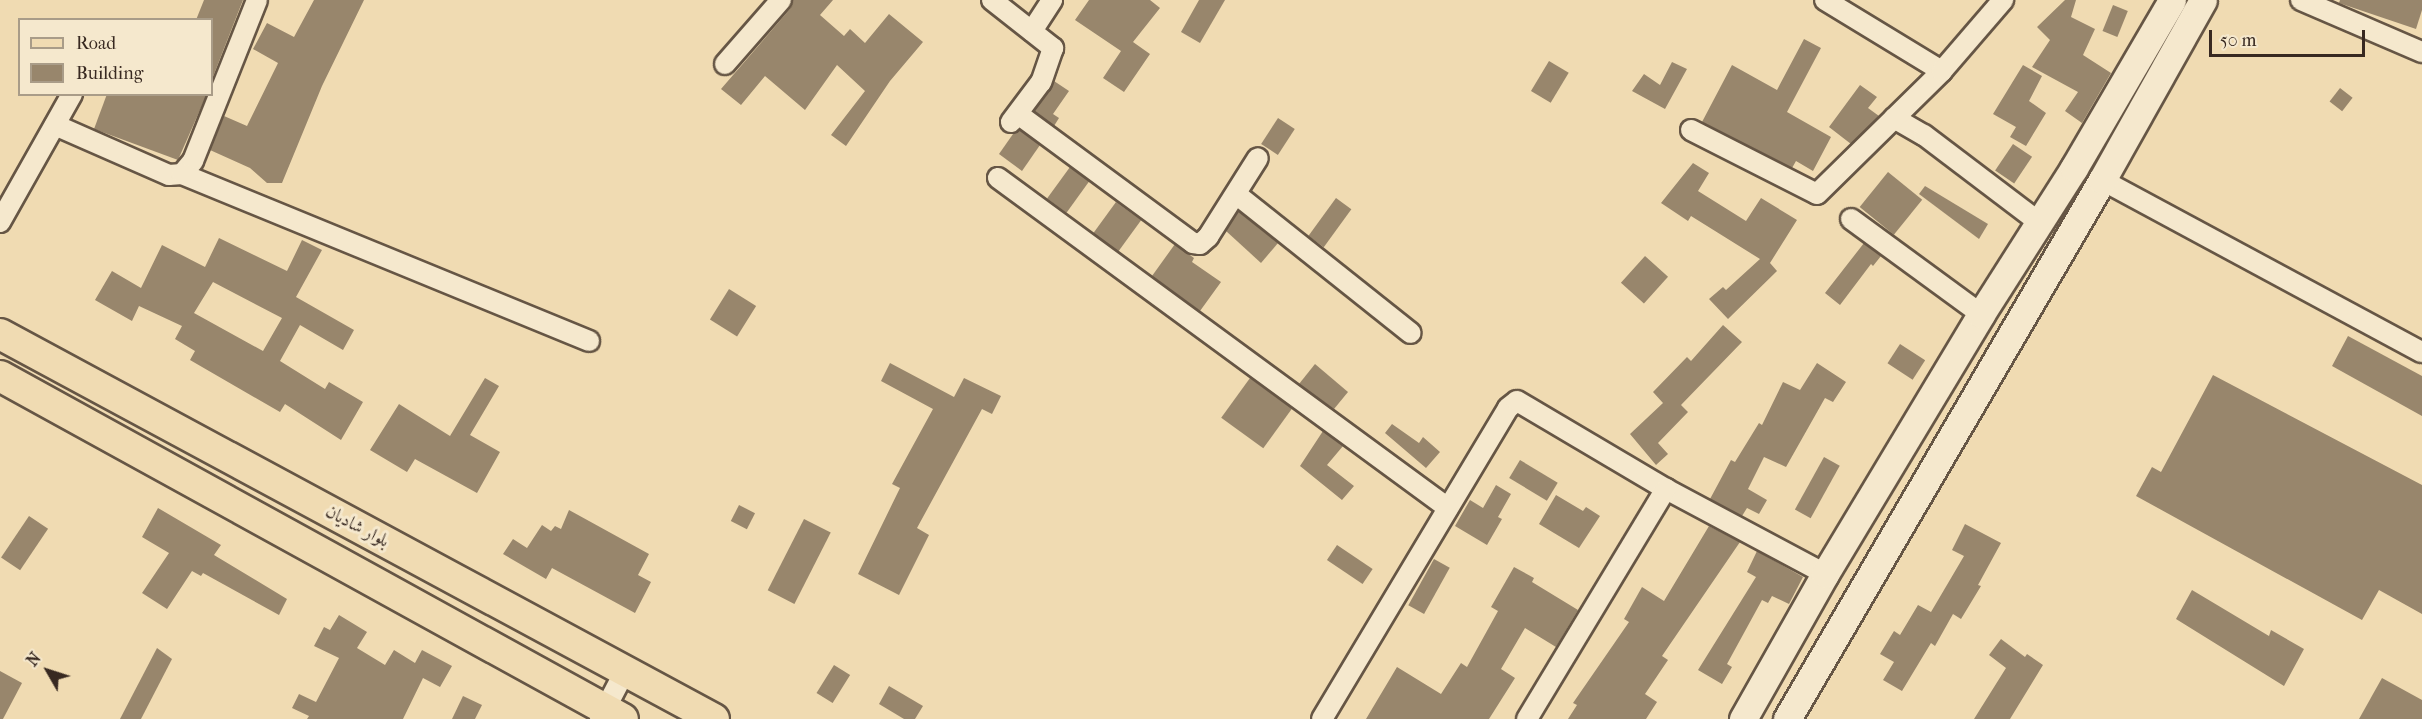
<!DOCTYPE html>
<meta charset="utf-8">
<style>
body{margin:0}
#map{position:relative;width:2422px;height:719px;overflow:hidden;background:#f0dbb2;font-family:"IM FELL French Canon",Amiri,serif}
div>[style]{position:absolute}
.building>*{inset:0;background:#98866c;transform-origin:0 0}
.roads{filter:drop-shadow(2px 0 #665645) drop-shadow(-2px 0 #665645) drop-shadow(0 2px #665645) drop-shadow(0 -2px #665645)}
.street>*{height:20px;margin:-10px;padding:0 10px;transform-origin:10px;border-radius:10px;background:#f5e8cd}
.secondary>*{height:27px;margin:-13.5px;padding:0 13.5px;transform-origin:13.5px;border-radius:13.5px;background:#f5e8cd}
.primary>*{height:30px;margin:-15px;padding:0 15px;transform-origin:15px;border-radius:15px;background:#f0dbb2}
span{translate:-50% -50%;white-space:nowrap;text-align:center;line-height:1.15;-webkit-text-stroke:6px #f5e8cd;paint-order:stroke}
.street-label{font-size:18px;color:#382921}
.legend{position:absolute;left:18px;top:18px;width:195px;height:78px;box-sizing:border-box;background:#f5e8cd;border:2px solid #a99c88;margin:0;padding:8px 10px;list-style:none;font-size:18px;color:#382921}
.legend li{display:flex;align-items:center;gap:12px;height:30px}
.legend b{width:30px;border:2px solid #a99c88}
.north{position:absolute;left:18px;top:641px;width:60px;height:60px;-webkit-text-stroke:4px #f5e8cd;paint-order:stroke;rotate:309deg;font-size:16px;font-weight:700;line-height:24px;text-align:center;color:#382921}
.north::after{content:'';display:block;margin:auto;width:21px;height:27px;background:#382921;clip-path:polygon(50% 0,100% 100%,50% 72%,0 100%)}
.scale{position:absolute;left:2209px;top:30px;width:156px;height:27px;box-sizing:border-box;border:3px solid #382921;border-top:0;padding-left:8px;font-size:18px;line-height:21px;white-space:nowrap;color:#382921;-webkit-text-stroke:4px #f5e8cd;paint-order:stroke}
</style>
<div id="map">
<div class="building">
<i style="clip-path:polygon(204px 0,243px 0,212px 79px,212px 20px,196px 20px)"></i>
<i style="clip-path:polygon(314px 0,364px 0,322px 86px,282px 183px,267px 183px,250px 168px,210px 150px,224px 116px,247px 126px,278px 63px,253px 49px,267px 23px,294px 37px)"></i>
<i style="clip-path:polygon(793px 0,833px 0,820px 15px,844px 36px,850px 29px,865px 43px,889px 14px,923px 42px,890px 81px,846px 146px,831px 135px,865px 91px,837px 65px,805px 110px,765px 76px,741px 105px,721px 89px,790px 9px)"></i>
<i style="clip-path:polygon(1089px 0,1150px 0,1160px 8px,1133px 42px,1150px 54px,1124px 92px,1103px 78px,1121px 51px,1075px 20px)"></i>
<i style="clip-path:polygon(1199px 0,1225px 0,1200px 43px,1181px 32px)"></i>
<i style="clip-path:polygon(2065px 0,2076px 0,2071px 17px,2095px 29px,2083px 55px,2111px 73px,2082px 123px,2065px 111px,2078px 92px,2032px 67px,2050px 40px,2037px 27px)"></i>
<i style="clip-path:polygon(2340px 0,2422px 0,2422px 10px,2416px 29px,2339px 3px)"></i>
<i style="left:2113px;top:5px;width:16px;height:28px;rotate:22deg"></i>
<i style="clip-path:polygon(1804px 39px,1821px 48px,1787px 112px,1831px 137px,1813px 171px,1796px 161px,1792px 168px,1702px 122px,1732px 65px,1777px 90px)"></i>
<i style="left:1549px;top:61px;width:23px;height:35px;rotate:31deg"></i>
<i style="clip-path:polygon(1672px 62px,1687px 69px,1665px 109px,1632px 91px,1644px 74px,1660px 85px)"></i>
<i style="clip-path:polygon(2023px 65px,2042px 76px,2029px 101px,2046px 113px,2026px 146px,2010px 137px,2016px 127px,1993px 114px)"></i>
<i style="clip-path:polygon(1054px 81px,1069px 91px,1053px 114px,1059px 118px,1054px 126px,1034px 111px)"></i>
<i style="clip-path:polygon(1860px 85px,1877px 97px,1868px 108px,1879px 116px,1851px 144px,1829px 127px)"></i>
<i style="left:2340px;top:88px;width:16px;height:17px;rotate:38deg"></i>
<i style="clip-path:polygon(107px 94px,207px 94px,178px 160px,94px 129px)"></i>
<i style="left:1278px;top:118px;width:20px;height:31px;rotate:33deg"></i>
<i style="clip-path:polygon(1020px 130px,1040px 145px,1022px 171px,999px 154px,1013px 134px)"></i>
<i style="left:2013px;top:144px;width:23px;height:32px;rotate:34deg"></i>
<i style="clip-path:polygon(1693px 163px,1709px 173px,1698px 191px,1746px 221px,1761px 198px,1797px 220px,1770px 263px,1777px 271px,1728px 319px,1709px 299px,1723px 287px,1726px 290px,1760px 259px,1691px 216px,1688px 221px,1661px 203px)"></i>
<i style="left:1070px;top:167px;width:24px;height:39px;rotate:36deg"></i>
<i style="left:1888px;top:172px;width:44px;height:45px;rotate:39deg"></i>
<i style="clip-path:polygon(1925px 186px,1988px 224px,1979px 239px,1919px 194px)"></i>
<i style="left:1336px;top:198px;width:19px;height:47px;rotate:36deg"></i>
<i style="left:1116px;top:202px;width:31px;height:39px;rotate:36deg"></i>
<i style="clip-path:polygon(1238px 211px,1278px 243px,1261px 263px,1226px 231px)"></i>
<i style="clip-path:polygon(evenodd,219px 238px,287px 271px,302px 240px,322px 250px,296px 297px,354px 330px,343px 350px,300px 325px,280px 361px,325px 389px,329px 382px,363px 402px,341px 440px,285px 404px,280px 412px,190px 360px,195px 351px,175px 339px,182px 326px,139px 306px,132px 321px,95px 300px,112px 271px,141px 288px,162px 245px,205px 267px,219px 238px,213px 282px,282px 318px,263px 351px,194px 313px,213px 282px)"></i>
<i style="clip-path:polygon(1864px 243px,1881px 256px,1873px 266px,1871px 264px,1840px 305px,1825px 293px)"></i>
<i style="clip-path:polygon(1175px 244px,1194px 258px,1192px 262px,1221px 282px,1200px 311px,1152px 276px)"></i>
<i style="left:1645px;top:256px;width:31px;height:36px;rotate:42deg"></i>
<i style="left:729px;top:289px;width:32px;height:36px;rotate:32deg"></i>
<i style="clip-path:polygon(1723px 325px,1742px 342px,1681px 405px,1688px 412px,1658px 443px,1668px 454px,1656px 465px,1630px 434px,1663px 403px,1653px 392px,1687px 357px,1691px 361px)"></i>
<i style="clip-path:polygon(2348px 336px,2422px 376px,2422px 416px,2332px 366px)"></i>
<i style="left:1900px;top:344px;width:30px;height:23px;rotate:33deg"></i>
<i style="clip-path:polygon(890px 363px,954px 397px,964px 378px,1001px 396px,992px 414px,982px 409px,917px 528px,929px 535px,899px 595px,858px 574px,900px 488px,892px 484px,933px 409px,881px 381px)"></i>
<i style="clip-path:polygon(1817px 363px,1846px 382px,1833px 402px,1825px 398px,1786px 467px,1764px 457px,1748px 489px,1767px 500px,1759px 514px,1747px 508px,1742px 516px,1710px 499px,1731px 460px,1735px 462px,1759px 423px,1762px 425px,1783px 382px,1800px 390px)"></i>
<i style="clip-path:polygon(1315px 364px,1348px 392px,1334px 409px,1299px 384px)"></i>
<i style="clip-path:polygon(2213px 375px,2422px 485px,2422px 614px,2379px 590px,2362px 620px,2136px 496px,2152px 467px,2161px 472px)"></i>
<i style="clip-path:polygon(485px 378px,499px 386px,470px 435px,500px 452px,477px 493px,415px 459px,407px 472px,370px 450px,399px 404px,450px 436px)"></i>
<i style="left:1250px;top:378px;width:52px;height:49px;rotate:36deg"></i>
<i style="clip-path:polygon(1392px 424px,1419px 443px,1423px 437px,1440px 452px,1426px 468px,1385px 433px)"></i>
<i style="clip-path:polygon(1323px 431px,1343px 446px,1327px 465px,1354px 486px,1342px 500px,1300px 466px)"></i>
<i style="left:1824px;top:457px;width:18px;height:60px;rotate:29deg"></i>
<i style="left:1520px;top:460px;width:44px;height:21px;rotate:31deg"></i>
<i style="clip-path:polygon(1496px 485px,1511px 494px,1498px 517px,1502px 519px,1487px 545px,1455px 526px,1470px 500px,1483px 508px)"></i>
<i style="clip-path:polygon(1556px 495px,1583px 511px,1586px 507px,1600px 516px,1579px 548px,1539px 524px)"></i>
<i style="left:739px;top:505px;width:18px;height:18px;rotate:27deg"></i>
<i style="clip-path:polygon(158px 508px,221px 545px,214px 555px,287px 599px,279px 615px,203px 573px,201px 576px,192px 571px,167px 609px,142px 593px,169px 553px,142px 537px)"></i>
<i style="clip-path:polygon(569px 510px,649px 554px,638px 575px,651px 582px,635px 613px,552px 568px,546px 579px,503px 554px,513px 539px,527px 548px,542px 525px,551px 531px,555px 526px,561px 529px)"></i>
<i style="left:29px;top:516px;width:23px;height:50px;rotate:34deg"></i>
<i style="left:804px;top:519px;width:30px;height:80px;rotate:27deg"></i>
<i style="clip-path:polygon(1965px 524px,2001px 543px,1978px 585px,1981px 586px,1961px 619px,1953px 614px,1935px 646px,1931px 643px,1902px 691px,1883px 680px,1894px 662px,1880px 654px,1894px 631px,1900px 635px,1918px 605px,1931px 612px,1964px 556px,1952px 550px)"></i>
<i style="clip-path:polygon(1709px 526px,1740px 542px,1662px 656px,1668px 660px,1645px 694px,1657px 702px,1646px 719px,1568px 719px,1577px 705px,1573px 703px,1629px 622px,1624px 619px,1642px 587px,1664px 601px)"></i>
<i style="left:1337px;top:545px;width:43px;height:18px;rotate:34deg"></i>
<i style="clip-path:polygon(1757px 551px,1803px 577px,1789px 604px,1772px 596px,1768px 603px,1762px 600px,1727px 664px,1732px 667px,1722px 684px,1698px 670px,1756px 577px,1747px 572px)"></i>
<i style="left:1434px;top:559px;width:18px;height:53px;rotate:29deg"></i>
<i style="clip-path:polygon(1514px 567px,1534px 578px,1532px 582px,1578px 610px,1556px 647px,1525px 628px,1501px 669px,1515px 678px,1489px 719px,1366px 719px,1397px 667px,1441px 694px,1461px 663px,1467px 667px,1498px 611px,1491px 607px)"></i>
<i style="clip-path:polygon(2192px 590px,2269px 636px,2271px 630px,2304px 649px,2284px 686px,2176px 619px)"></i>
<i style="clip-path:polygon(339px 615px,367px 632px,357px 648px,385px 665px,394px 650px,415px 663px,422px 650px,452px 666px,440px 687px,423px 678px,403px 719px,307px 719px,309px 716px,292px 708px,299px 694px,316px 702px,339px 658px,314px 646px,324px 627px,330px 630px)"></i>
<i style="clip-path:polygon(2001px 639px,2025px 657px,2027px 654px,2043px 665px,2010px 719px,1974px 719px,2006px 668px,1989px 655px)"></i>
<i style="clip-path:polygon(157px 648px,172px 659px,141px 719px,120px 719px)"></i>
<i style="left:834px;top:665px;width:19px;height:33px;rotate:32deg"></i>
<i style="clip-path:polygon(0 671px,22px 683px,3px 719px,0 719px)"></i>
<i style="clip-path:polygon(2382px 678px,2422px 700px,2422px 719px,2359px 719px)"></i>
<i style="clip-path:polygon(889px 686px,923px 706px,915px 719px,904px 719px,879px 704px)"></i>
<i style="clip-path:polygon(463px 696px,482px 705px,475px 719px,452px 719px)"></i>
</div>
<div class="roads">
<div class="street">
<i style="left:992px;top:0;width:78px;rotate:38.2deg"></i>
<i style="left:1053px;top:48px;width:36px;rotate:109deg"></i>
<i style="left:1041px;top:82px;width:50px;rotate:126.9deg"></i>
<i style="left:1825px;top:0;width:137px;rotate:31.3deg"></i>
<i style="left:2301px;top:0;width:132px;rotate:23.3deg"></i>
<i style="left:1032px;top:31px;width:37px;rotate:-57deg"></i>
<i style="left:725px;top:64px;width:85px;rotate:-48.8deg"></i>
<i style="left:1018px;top:114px;width:217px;rotate:36.4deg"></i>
<i style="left:1193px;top:243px;width:7px;rotate:8deg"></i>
<i style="left:1200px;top:244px;width:11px;rotate:-41deg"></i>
<i style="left:1208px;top:237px;width:93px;rotate:-57.7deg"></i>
<i style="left:1894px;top:118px;width:34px;rotate:30deg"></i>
<i style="left:1924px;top:135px;width:146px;rotate:37.2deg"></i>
<i style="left:55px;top:125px;width:124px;rotate:23.7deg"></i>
<i style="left:169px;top:175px;width:13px;rotate:-4deg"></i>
<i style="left:182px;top:174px;width:17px;rotate:-50deg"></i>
<i style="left:193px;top:161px;width:173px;rotate:-68.3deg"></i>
<i style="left:1691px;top:130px;width:141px;rotate:26.9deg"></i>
<i style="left:1817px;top:194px;width:175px;rotate:-44.5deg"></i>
<i style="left:1942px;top:71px;width:94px;rotate:-49.3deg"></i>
<i style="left:182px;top:174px;width:440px;rotate:22.3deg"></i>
<i style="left:998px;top:178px;width:558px;rotate:36.25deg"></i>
<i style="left:2102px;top:180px;width:363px;rotate:28.3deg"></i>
<i style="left:1236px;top:194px;width:223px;rotate:38.5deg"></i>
<i style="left:1851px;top:219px;width:161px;rotate:36.2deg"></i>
<i style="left:0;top:222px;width:147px;rotate:-60.6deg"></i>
<i style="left:600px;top:719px;width:54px;rotate:-62.5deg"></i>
<i style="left:1322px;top:719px;width:362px;rotate:-59.1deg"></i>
<i style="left:1508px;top:408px;width:11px;rotate:-38deg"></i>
<i style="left:1517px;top:401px;width:173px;rotate:30.6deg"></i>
<i style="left:1666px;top:489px;width:180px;rotate:28.1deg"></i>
<i style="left:1527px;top:719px;width:269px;rotate:-58.9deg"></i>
</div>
<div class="secondary">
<i style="left:1743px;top:719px;width:167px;rotate:-60.5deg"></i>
<i style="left:1825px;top:574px;width:303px;rotate:-59deg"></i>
<i style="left:1981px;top:314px;width:173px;rotate:-57.5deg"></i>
<i style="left:2074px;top:168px;width:194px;rotate:-59.7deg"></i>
<i style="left:1787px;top:719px;width:624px;rotate:-59.7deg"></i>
<i style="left:2102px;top:180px;width:206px;rotate:-60.7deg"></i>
</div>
<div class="primary">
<i style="left:0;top:334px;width:811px;rotate:28.33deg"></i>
<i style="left:0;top:376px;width:711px;rotate:28.84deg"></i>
</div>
</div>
<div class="street-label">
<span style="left:357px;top:527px;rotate:28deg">بلوار شادیان</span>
</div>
<ul class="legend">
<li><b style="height:8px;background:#f0dbb2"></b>Road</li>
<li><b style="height:16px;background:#98866c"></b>Building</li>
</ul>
<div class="north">N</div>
<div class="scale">50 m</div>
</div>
